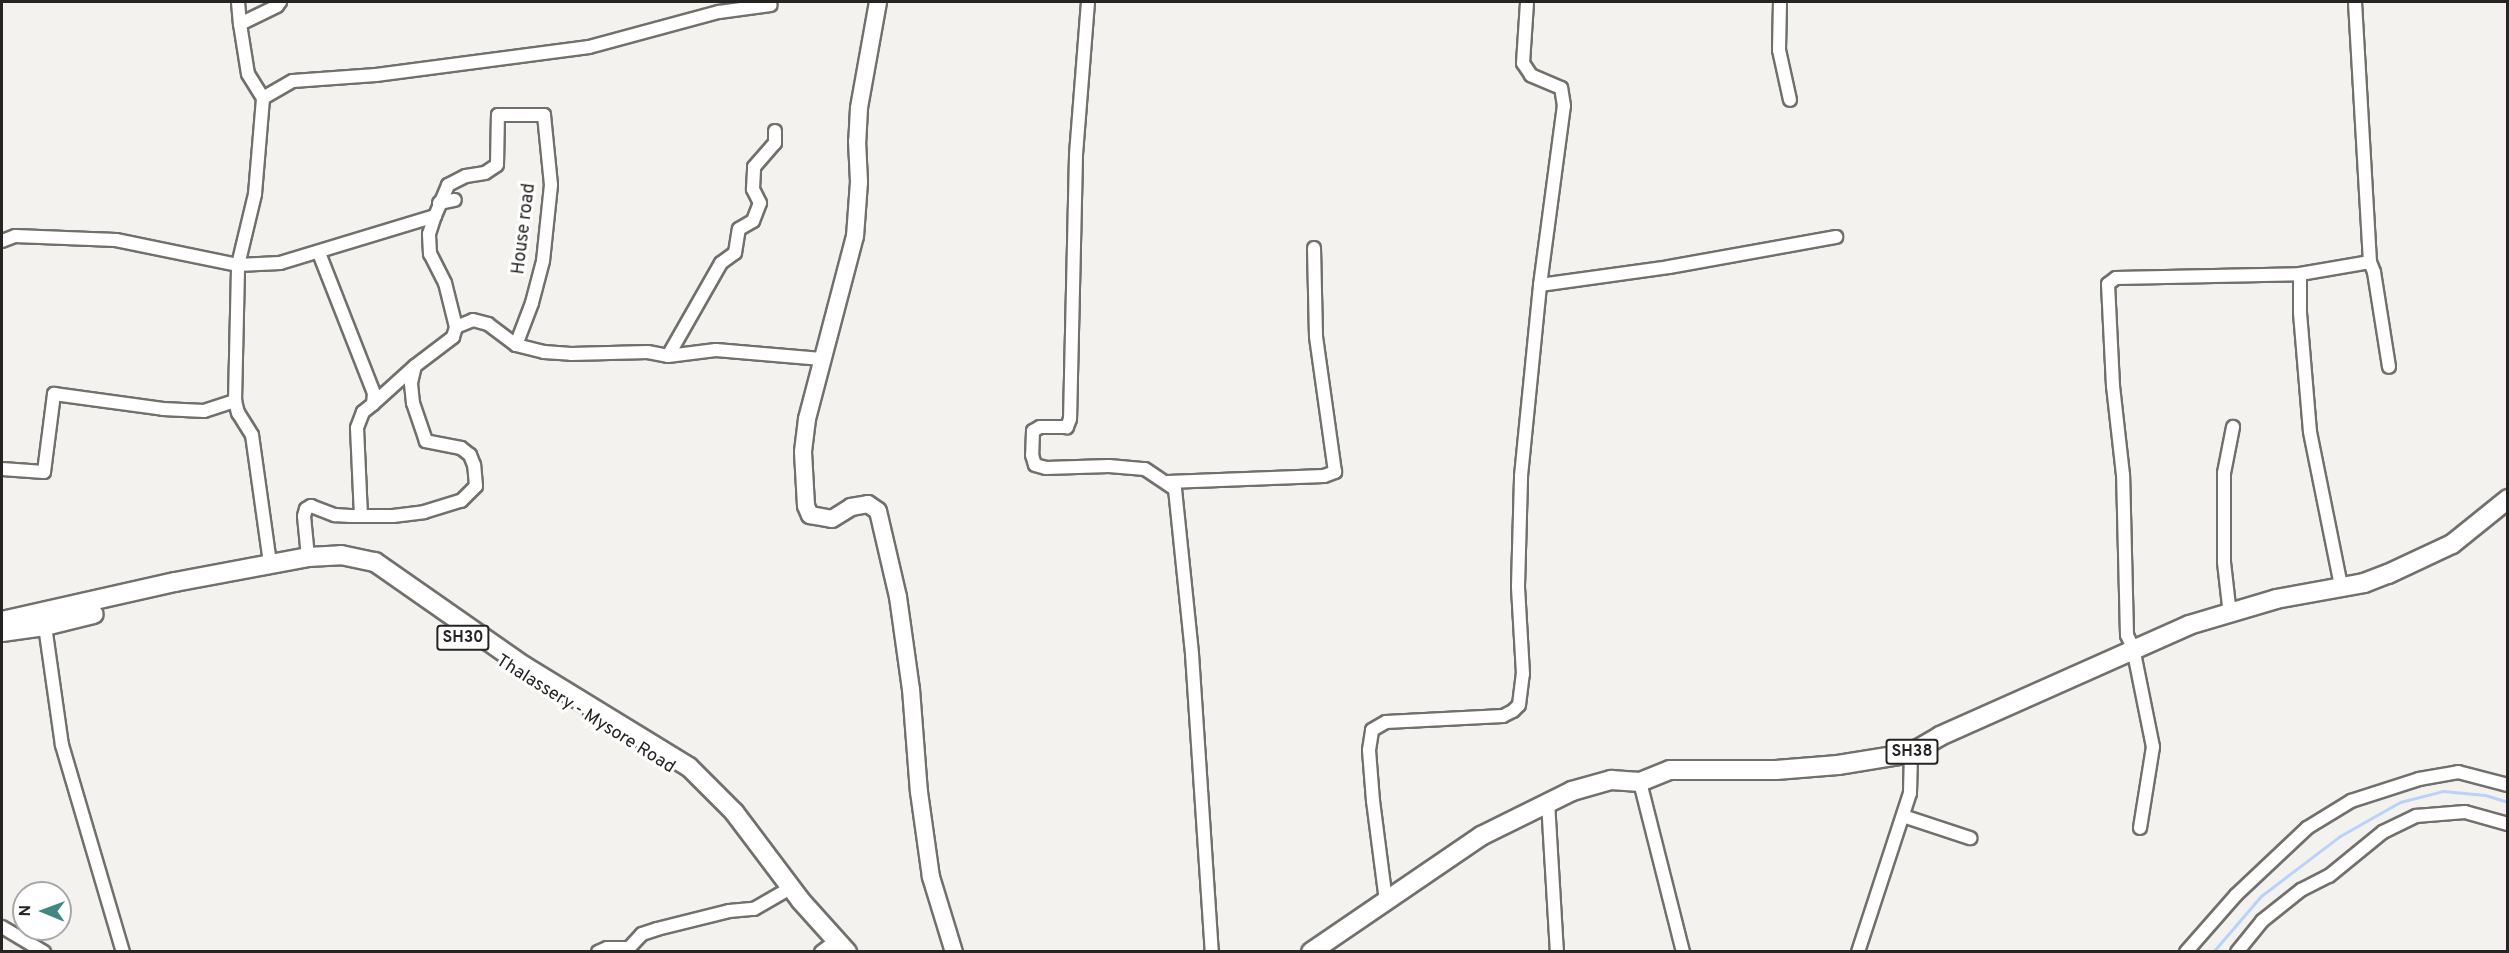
<!DOCTYPE html>
<style>
body{margin:0}
#map{position:relative;width:2509px;height:953px;overflow:hidden;background:#f3f2ee;font-family:Overpass,sans-serif}
div>[style]{position:absolute}
.stream>*{height:3px;margin:-1.5px;padding:0 1.5px;transform-origin:1.5px;border-radius:1.5px;background:#bbd2f8}
.roads{filter:drop-shadow(2px 0 #71706c) drop-shadow(-2px 0 #71706c) drop-shadow(0 2px #71706c) drop-shadow(0 -2px #71706c)}
.street>*{height:12px;margin:-6px;padding:0 6px;transform-origin:6px;border-radius:6px;background:#fff}
.secondary>*{height:16px;margin:-8px;padding:0 8px;transform-origin:8px;border-radius:8px;background:#fff}
.primary>*{height:18px;margin:-9px;padding:0 9px;transform-origin:9px;border-radius:9px;background:#fff}
span{translate:-50% -50%;white-space:nowrap;text-align:center;line-height:1.15;-webkit-text-stroke:6px #fff;paint-order:stroke}
.shield-label span{padding:2px 4px;background:#fff;border:2px solid;border-radius:4px;-webkit-text-stroke-width:0}
.shield-label{font-size:16px;color:#252423;font-weight:700}
.street-label{font-size:18px;color:#252423}
.frame{position:absolute;inset:0;border:3px solid #252423;pointer-events:none}
.north{position:absolute;left:12px;top:881px;width:60px;height:60px;box-sizing:border-box;background:#fff;border:2px solid #a8a7a7;border-radius:50%;rotate:271deg;font-size:16px;font-weight:700;line-height:24px;text-align:center;color:#252423}
.north::after{content:'';display:block;margin:auto;width:21px;height:27px;background:#43887e;clip-path:polygon(50% 0,100% 100%,50% 72%,0 100%)}
</style>
<div id="map">
<div class="stream">
<i style="left:2213px;top:952px;width:74px;rotate:-49.4deg"></i>
<i style="left:2261px;top:896px;width:99px;rotate:-37.2deg"></i>
<i style="left:2340px;top:836px;width:69px;rotate:-29.5deg"></i>
<i style="left:2400px;top:802px;width:44px;rotate:-14.3deg"></i>
<i style="left:2443px;top:791px;width:42px;rotate:5.4deg"></i>
<i style="left:2485px;top:795px;width:24px;rotate:17deg"></i>
</div>
<div class="roads">
<div class="street">
<i style="left:238px;top:2px;width:22px;rotate:85deg"></i>
<i style="left:1088px;top:2px;width:154px;rotate:94.5deg"></i>
<i style="left:1076px;top:156px;width:263px;rotate:91.3deg"></i>
<i style="left:1070px;top:419px;width:9px;rotate:111deg"></i>
<i style="left:1067px;top:427px;width:27px;rotate:180deg"></i>
<i style="left:1040px;top:427px;width:8px;rotate:150deg"></i>
<i style="left:1033px;top:431px;width:24px;rotate:92deg"></i>
<i style="left:1032px;top:455px;width:10px;rotate:73deg"></i>
<i style="left:1035px;top:465px;width:11px;rotate:15deg"></i>
<i style="left:1046px;top:468px;width:63px;rotate:-1.8deg"></i>
<i style="left:1109px;top:466px;width:36px;rotate:5deg"></i>
<i style="left:1145px;top:469px;width:36px;rotate:34deg"></i>
<i style="left:1175px;top:489px;width:166px;rotate:84.1deg"></i>
<i style="left:1192px;top:654px;width:299px;rotate:86.2deg"></i>
<i style="left:1780px;top:2px;width:48px;rotate:91.2deg"></i>
<i style="left:1779px;top:50px;width:51px;rotate:77.6deg"></i>
<i style="left:2355px;top:2px;width:260px;rotate:86.7deg"></i>
<i style="left:2370px;top:262px;width:11px;rotate:68deg"></i>
<i style="left:2374px;top:272px;width:96px;rotate:81deg"></i>
<i style="left:263px;top:98px;width:28px;rotate:-122deg"></i>
<i style="left:248px;top:74px;width:51px;rotate:-99.1deg"></i>
<i style="left:240px;top:24px;width:41px;rotate:-25.9deg"></i>
<i style="left:277px;top:6px;width:5px;rotate:-53deg"></i>
<i style="left:439px;top:203px;width:16px;rotate:-11deg"></i>
<i style="left:2px;top:241px;width:14px;rotate:-21deg"></i>
<i style="left:15px;top:236px;width:101px;rotate:2.3deg"></i>
<i style="left:116px;top:240px;width:125px;rotate:11.6deg"></i>
<i style="left:238px;top:265px;width:42px;rotate:-2.7deg"></i>
<i style="left:280px;top:263px;width:162px;rotate:-16.9deg"></i>
<i style="left:319px;top:253px;width:150px;rotate:68.6deg"></i>
<i style="left:374px;top:393px;width:11px;rotate:95deg"></i>
<i style="left:373px;top:404px;width:13px;rotate:141deg"></i>
<i style="left:363px;top:412px;width:17px;rotate:111deg"></i>
<i style="left:357px;top:428px;width:88px;rotate:87.4deg"></i>
<i style="left:2300px;top:274px;width:39px;rotate:90deg"></i>
<i style="left:2300px;top:313px;width:119px;rotate:85.2deg"></i>
<i style="left:2310px;top:432px;width:157px;rotate:78.6deg"></i>
<i style="left:1540px;top:285px;width:130px;rotate:-7.9deg"></i>
<i style="left:1669px;top:267px;width:170px;rotate:-10.2deg"></i>
<i style="left:456px;top:327px;width:18px;rotate:-22deg"></i>
<i style="left:473px;top:320px;width:16px;rotate:15deg"></i>
<i style="left:488px;top:324px;width:35px;rotate:37deg"></i>
<i style="left:668px;top:356px;width:48px;rotate:-7.1deg"></i>
<i style="left:716px;top:350px;width:106px;rotate:4.9deg"></i>
<i style="left:373px;top:404px;width:57px;rotate:-42.1deg"></i>
<i style="left:2px;top:469px;width:42px;rotate:4.1deg"></i>
<i style="left:44px;top:472px;width:79px;rotate:-82.7deg"></i>
<i style="left:54px;top:394px;width:110px;rotate:7.8deg"></i>
<i style="left:163px;top:409px;width:41px;rotate:2.8deg"></i>
<i style="left:204px;top:411px;width:33px;rotate:-18deg"></i>
<i style="left:1168px;top:482px;width:156px;rotate:-2.2deg"></i>
<i style="left:1324px;top:476px;width:12px;rotate:-20deg"></i>
<i style="left:1335px;top:472px;width:137px;rotate:-98deg"></i>
<i style="left:1316px;top:336px;width:88px;rotate:-91.3deg"></i>
<i style="left:308px;top:557px;width:41px;rotate:-95.6deg"></i>
<i style="left:304px;top:516px;width:7px;rotate:-74deg"></i>
<i style="left:306px;top:509px;width:6px;rotate:-31deg"></i>
<i style="left:311px;top:506px;width:26px;rotate:21deg"></i>
<i style="left:335px;top:515px;width:15px;rotate:4deg"></i>
<i style="left:350px;top:516px;width:43px"></i>
<i style="left:393px;top:516px;width:31px;rotate:-7deg"></i>
<i style="left:424px;top:512px;width:39px;rotate:-17deg"></i>
<i style="left:461px;top:501px;width:21px;rotate:-45deg"></i>
<i style="left:476px;top:486px;width:21px;rotate:-95deg"></i>
<i style="left:474px;top:465px;width:11px;rotate:-112deg"></i>
<i style="left:470px;top:455px;width:11px;rotate:-142deg"></i>
<i style="left:461px;top:448px;width:36px;rotate:-169deg"></i>
<i style="left:426px;top:441px;width:40px;rotate:-108.9deg"></i>
<i style="left:413px;top:403px;width:20px;rotate:-96deg"></i>
<i style="left:411px;top:383px;width:17px;rotate:-77deg"></i>
<i style="left:415px;top:366px;width:48px;rotate:-37.3deg"></i>
<i style="left:453px;top:337px;width:10px;rotate:-73deg"></i>
<i style="left:456px;top:327px;width:45px;rotate:-104deg"></i>
<i style="left:445px;top:283px;width:33px;rotate:-117deg"></i>
<i style="left:430px;top:254px;width:20px;rotate:-93deg"></i>
<i style="left:429px;top:234px;width:19px;rotate:-72deg"></i>
<i style="left:435px;top:216px;width:34px;rotate:-67deg"></i>
<i style="left:448px;top:185px;width:20px;rotate:-27deg"></i>
<i style="left:466px;top:176px;width:19px;rotate:-9deg"></i>
<i style="left:485px;top:173px;width:14px;rotate:-34deg"></i>
<i style="left:497px;top:165px;width:50px;rotate:-88.9deg"></i>
<i style="left:498px;top:115px;width:46px"></i>
<i style="left:544px;top:115px;width:70px;rotate:84.3deg"></i>
<i style="left:551px;top:185px;width:76px;rotate:96deg"></i>
<i style="left:543px;top:261px;width:43px;rotate:104.7deg"></i>
<i style="left:532px;top:303px;width:45px;rotate:110.9deg"></i>
<i style="left:516px;top:345px;width:29px;rotate:14deg"></i>
<i style="left:544px;top:352px;width:27px;rotate:4deg"></i>
<i style="left:571px;top:354px;width:77px;rotate:-1.5deg"></i>
<i style="left:648px;top:352px;width:20px;rotate:11deg"></i>
<i style="left:668px;top:356px;width:107px;rotate:-60.3deg"></i>
<i style="left:721px;top:263px;width:17px;rotate:-36deg"></i>
<i style="left:735px;top:253px;width:24px;rotate:-81deg"></i>
<i style="left:739px;top:229px;width:16px;rotate:-30deg"></i>
<i style="left:753px;top:221px;width:19px;rotate:-69deg"></i>
<i style="left:760px;top:203px;width:16px;rotate:-117deg"></i>
<i style="left:753px;top:189px;width:22px;rotate:-87deg"></i>
<i style="left:754px;top:167px;width:32px;rotate:-49deg"></i>
<i style="left:775px;top:143px;width:12px;rotate:-90deg"></i>
<i style="left:270px;top:563px;width:129px;rotate:-98deg"></i>
<i style="left:252px;top:435px;width:26px;rotate:-122deg"></i>
<i style="left:238px;top:413px;width:12px;rotate:-104deg"></i>
<i style="left:235px;top:401px;width:136px;rotate:-88.7deg"></i>
<i style="left:238px;top:265px;width:73px;rotate:-76.5deg"></i>
<i style="left:255px;top:194px;width:96px;rotate:-85.2deg"></i>
<i style="left:263px;top:98px;width:34px;rotate:-30deg"></i>
<i style="left:293px;top:81px;width:83px;rotate:-4.1deg"></i>
<i style="left:376px;top:75px;width:215px;rotate:-7.5deg"></i>
<i style="left:589px;top:47px;width:135px;rotate:-15.1deg"></i>
<i style="left:719px;top:12px;width:52px;rotate:-7.7deg"></i>
<i style="left:2230px;top:615px;width:53px;rotate:-96.5deg"></i>
<i style="left:2224px;top:562px;width:89px;rotate:-90deg"></i>
<i style="left:2224px;top:473px;width:47px;rotate:-78.9deg"></i>
<i style="left:45px;top:626px;width:120px;rotate:81.9deg"></i>
<i style="left:62px;top:745px;width:216px;rotate:73.6deg"></i>
<i style="left:1640px;top:782px;width:175px;rotate:75.8deg"></i>
<i style="left:1548px;top:802px;width:150px;rotate:86.6deg"></i>
<i style="left:1903px;top:816px;width:71px;rotate:18.2deg"></i>
<i style="left:2140px;top:828px;width:82px;rotate:-80.9deg"></i>
<i style="left:2153px;top:747px;width:101px;rotate:-101.4deg"></i>
<i style="left:2133px;top:648px;width:14px;rotate:-115deg"></i>
<i style="left:2127px;top:635px;width:160px;rotate:-91.4deg"></i>
<i style="left:2123px;top:475px;width:90px;rotate:-96.4deg"></i>
<i style="left:2113px;top:386px;width:102px;rotate:-92.8deg"></i>
<i style="left:2108px;top:284px;width:10px;rotate:-37deg"></i>
<i style="left:2116px;top:278px;width:184px;rotate:-1.2deg"></i>
<i style="left:2300px;top:274px;width:71px;rotate:-9.7deg"></i>
<i style="left:1386px;top:901px;width:101px;rotate:-97.4deg"></i>
<i style="left:1373px;top:801px;width:51px;rotate:-94.5deg"></i>
<i style="left:1369px;top:750px;width:20px;rotate:-81deg"></i>
<i style="left:1372px;top:730px;width:16px;rotate:-30deg"></i>
<i style="left:1386px;top:722px;width:117px;rotate:-2.9deg"></i>
<i style="left:1503px;top:716px;width:11px;rotate:-27deg"></i>
<i style="left:1513px;top:711px;width:8px;rotate:-45deg"></i>
<i style="left:1519px;top:705px;width:31px;rotate:-83deg"></i>
<i style="left:1523px;top:674px;width:88px;rotate:-93.3deg"></i>
<i style="left:1518px;top:586px;width:110px;rotate:-88.4deg"></i>
<i style="left:1521px;top:476px;width:192px;rotate:-84.3deg"></i>
<i style="left:1540px;top:285px;width:181px;rotate:-82.4deg"></i>
<i style="left:1564px;top:106px;width:18px;rotate:-99deg"></i>
<i style="left:1561px;top:88px;width:33px;rotate:-157deg"></i>
<i style="left:1531px;top:75px;width:14px;rotate:-124deg"></i>
<i style="left:1523px;top:63px;width:61px;rotate:-86.2deg"></i>
<i style="left:2px;top:927px;width:49px;rotate:30.8deg"></i>
<i style="left:598px;top:952px;width:10px;rotate:-24deg"></i>
<i style="left:607px;top:948px;width:22px"></i>
<i style="left:629px;top:948px;width:19px;rotate:-47deg"></i>
<i style="left:642px;top:934px;width:16px;rotate:-18deg"></i>
<i style="left:657px;top:929px;width:74px;rotate:-14deg"></i>
<i style="left:729px;top:911px;width:25px;rotate:-5deg"></i>
<i style="left:754px;top:909px;width:34px;rotate:-30deg"></i>
<i style="left:821px;top:952px;width:9px;rotate:-36deg"></i>
<i style="left:1858px;top:952px;width:167px;rotate:-71.9deg"></i>
<i style="left:1910px;top:793px;width:40px;rotate:-88.6deg"></i>
<i style="left:2186px;top:952px;width:76px;rotate:-48.7deg"></i>
<i style="left:2236px;top:895px;width:98px;rotate:-43.3deg"></i>
<i style="left:2307px;top:828px;width:52px;rotate:-31.5deg"></i>
<i style="left:2351px;top:801px;width:71px;rotate:-17.9deg"></i>
<i style="left:2419px;top:779px;width:40px;rotate:-10deg"></i>
<i style="left:2458px;top:772px;width:52px;rotate:14.6deg"></i>
<i style="left:2237px;top:952px;width:40px;rotate:-51deg"></i>
<i style="left:2262px;top:921px;width:50px;rotate:-38.5deg"></i>
<i style="left:2301px;top:890px;width:31px;rotate:-27deg"></i>
<i style="left:2329px;top:876px;width:70px;rotate:-39.2deg"></i>
<i style="left:2383px;top:832px;width:37px;rotate:-26deg"></i>
<i style="left:2416px;top:816px;width:49px;rotate:-4.7deg"></i>
<i style="left:2465px;top:812px;width:45px;rotate:15.6deg"></i>
</div>
<div class="secondary">
<i style="left:878px;top:2px;width:108px;rotate:100.2deg"></i>
<i style="left:859px;top:108px;width:33px;rotate:93deg"></i>
<i style="left:857px;top:141px;width:41px;rotate:87.2deg"></i>
<i style="left:859px;top:182px;width:54px;rotate:94.2deg"></i>
<i style="left:855px;top:236px;width:189px;rotate:104.7deg"></i>
<i style="left:807px;top:419px;width:33px;rotate:97deg"></i>
<i style="left:803px;top:452px;width:54px;rotate:86.8deg"></i>
<i style="left:806px;top:506px;width:10px;rotate:66deg"></i>
<i style="left:810px;top:515px;width:22px;rotate:10deg"></i>
<i style="left:832px;top:519px;width:22px;rotate:-32deg"></i>
<i style="left:851px;top:507px;width:17px;rotate:-10deg"></i>
<i style="left:868px;top:504px;width:12px;rotate:35deg"></i>
<i style="left:878px;top:511px;width:88px;rotate:76.9deg"></i>
<i style="left:898px;top:597px;width:93px;rotate:82deg"></i>
<i style="left:911px;top:689px;width:103px;rotate:85.6deg"></i>
<i style="left:919px;top:792px;width:86px;rotate:82deg"></i>
<i style="left:931px;top:877px;width:78px;rotate:73deg"></i>
</div>
<div class="primary">
<i style="left:2px;top:621px;width:177px;rotate:-12.7deg"></i>
<i style="left:175px;top:582px;width:135px;rotate:-10.6deg"></i>
<i style="left:308px;top:557px;width:33px;rotate:-3deg"></i>
<i style="left:341px;top:555px;width:35px;rotate:12deg"></i>
<i style="left:375px;top:562px;width:182px;rotate:34.9deg"></i>
<i style="left:524px;top:666px;width:193px;rotate:31.5deg"></i>
<i style="left:689px;top:767px;width:64px;rotate:45deg"></i>
<i style="left:734px;top:812px;width:111px;rotate:53deg"></i>
<i style="left:801px;top:901px;width:69px;rotate:48deg"></i>
<i style="left:2px;top:632px;width:43px;rotate:-7.9deg"></i>
<i style="left:45px;top:626px;width:50px;rotate:-13.8deg"></i>
<i style="left:1311px;top:952px;width:206px;rotate:-34.3deg"></i>
<i style="left:1481px;top:836px;width:102px;rotate:-26.3deg"></i>
<i style="left:1572px;top:791px;width:41px;rotate:-15.8deg"></i>
<i style="left:1611px;top:780px;width:29px;rotate:4deg"></i>
<i style="left:1640px;top:782px;width:32px;rotate:-22deg"></i>
<i style="left:1670px;top:770px;width:106px"></i>
<i style="left:1776px;top:770px;width:62px;rotate:-4.6deg"></i>
<i style="left:1838px;top:765px;width:74px;rotate:-9.3deg"></i>
<i style="left:1911px;top:753px;width:34px;rotate:-30deg"></i>
<i style="left:1940px;top:736px;width:273px;rotate:-24deg"></i>
<i style="left:2189px;top:625px;width:91px;rotate:-16.6deg"></i>
<i style="left:2276px;top:599px;width:89px;rotate:-10.3deg"></i>
<i style="left:2364px;top:583px;width:26px;rotate:-21deg"></i>
<i style="left:2388px;top:574px;width:71px;rotate:-25.1deg"></i>
<i style="left:2452px;top:544px;width:72px;rotate:-38.8deg"></i>
</div>
</div>
<div class="shield-label">
<span style="left:463px;top:638px">SH30</span>
<span style="left:1912px;top:752px">SH38</span>
</div>
<div class="street-label">
<span style="left:525px;top:229px;rotate:-83deg">House road</span>
<span style="left:585px;top:715px;rotate:32deg">Thalassery - Mysore Road</span>
</div>
<div class="frame"></div>
<div class="north">N</div>
</div>
